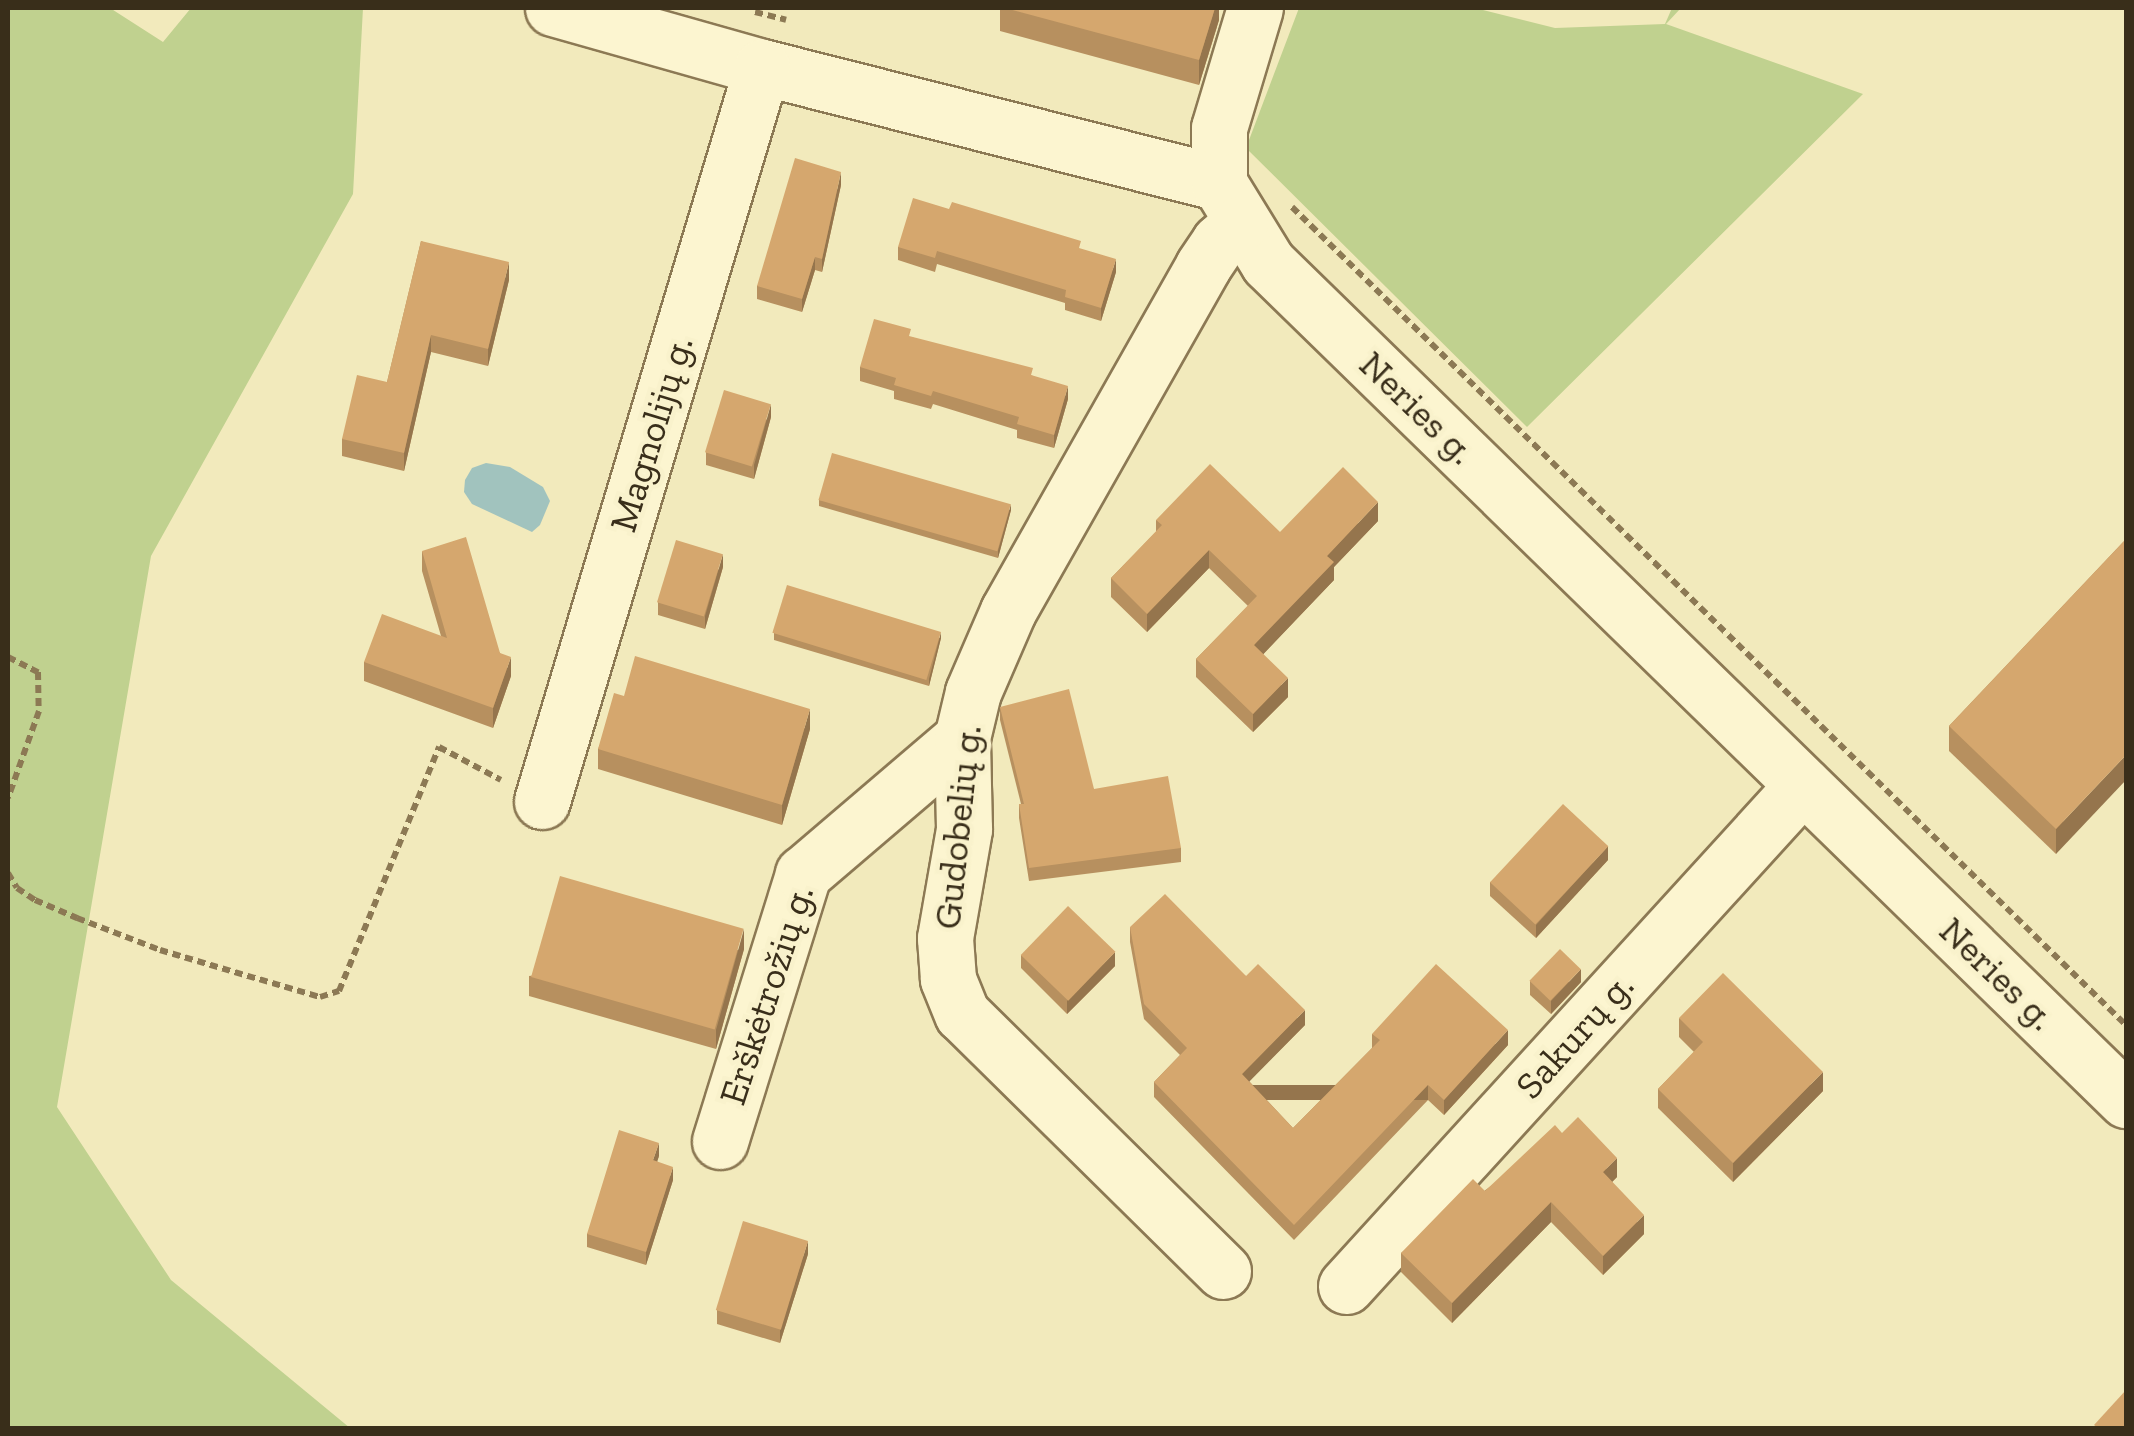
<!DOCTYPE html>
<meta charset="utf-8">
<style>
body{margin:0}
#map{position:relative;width:2134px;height:1436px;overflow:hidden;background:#f2eabc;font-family:"Zilla Slab",serif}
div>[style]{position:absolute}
.green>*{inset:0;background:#c0d18f}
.water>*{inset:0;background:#a1c3be}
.path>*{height:6px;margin-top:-3px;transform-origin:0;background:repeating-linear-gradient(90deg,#8c7954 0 8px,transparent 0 13px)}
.roads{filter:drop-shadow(2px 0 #8c7954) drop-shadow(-2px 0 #8c7954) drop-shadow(0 2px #8c7954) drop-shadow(0 -2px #8c7954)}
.minor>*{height:55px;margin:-27.5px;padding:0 27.5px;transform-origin:27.5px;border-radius:27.5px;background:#fcf5d0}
.wall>*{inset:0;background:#b7905f}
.shaded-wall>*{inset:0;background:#95754d;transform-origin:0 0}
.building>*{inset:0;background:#d5a76e;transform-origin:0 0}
span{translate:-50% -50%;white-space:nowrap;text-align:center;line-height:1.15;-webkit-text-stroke:9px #f9f2cc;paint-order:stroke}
.street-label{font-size:38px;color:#392e1a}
.frame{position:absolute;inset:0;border:10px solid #392e1a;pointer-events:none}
</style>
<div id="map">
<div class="green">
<i style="clip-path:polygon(8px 8px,110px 8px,163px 42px,191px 8px,363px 8px,353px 194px,151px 556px,57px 1107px,171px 1280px,350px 1428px,8px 1428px)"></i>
<i style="clip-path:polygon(1299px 8px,1475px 8px,1555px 28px,1665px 24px,1672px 8px,1681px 8px,1666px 24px,1863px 94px,1527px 427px,1246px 148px)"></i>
</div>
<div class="water">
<i style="clip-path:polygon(486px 463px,510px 467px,543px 487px,550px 501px,540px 525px,532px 532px,472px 504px,464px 492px,465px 480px,472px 468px)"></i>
</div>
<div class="path">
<i style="left:755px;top:12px;width:32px;rotate:14deg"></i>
<i style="left:1292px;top:207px;width:1168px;rotate:44.45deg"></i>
<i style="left:8px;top:657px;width:34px;rotate:27deg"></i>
<i style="left:38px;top:672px;width:39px;rotate:89deg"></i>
<i style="left:39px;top:711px;width:92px;rotate:109.6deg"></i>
<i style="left:8px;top:873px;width:17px;rotate:59deg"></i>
<i style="left:17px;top:888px;width:22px;rotate:34deg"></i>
<i style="left:35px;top:900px;width:46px;rotate:23.2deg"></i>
<i style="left:77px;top:918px;width:89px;rotate:21.1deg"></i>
<i style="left:160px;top:950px;width:167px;rotate:16.4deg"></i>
<i style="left:320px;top:997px;width:20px;rotate:-18deg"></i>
<i style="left:339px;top:991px;width:264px;rotate:-67.7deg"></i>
<i style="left:439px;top:747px;width:70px;rotate:28deg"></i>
</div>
<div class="roads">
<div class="minor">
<i style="left:553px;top:8px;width:217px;rotate:15.8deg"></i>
<i style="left:762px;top:67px;width:471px;rotate:14.2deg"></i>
<i style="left:1219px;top:183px;width:94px;rotate:58.5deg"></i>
<i style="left:1268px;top:263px;width:1199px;rotate:44.29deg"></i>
<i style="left:1219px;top:183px;width:55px;rotate:-90deg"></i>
<i style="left:1219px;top:128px;width:125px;rotate:-73.3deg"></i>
<i style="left:542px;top:801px;width:766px;rotate:-73.32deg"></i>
<i style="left:720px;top:1141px;width:280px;rotate:-72.7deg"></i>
<i style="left:803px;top:874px;width:209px;rotate:-40.5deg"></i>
<i style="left:1223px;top:1271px;width:366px;rotate:-135.4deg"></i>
<i style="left:962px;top:1014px;width:38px;rotate:-112deg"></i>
<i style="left:948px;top:979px;width:41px;rotate:-94.2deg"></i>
<i style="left:945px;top:938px;width:111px;rotate:-80.1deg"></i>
<i style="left:964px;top:829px;width:91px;rotate:-91.3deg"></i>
<i style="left:962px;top:738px;width:47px;rotate:-76.6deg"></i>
<i style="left:973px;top:692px;width:88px;rotate:-66.6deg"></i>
<i style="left:1008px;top:611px;width:396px;rotate:-60.5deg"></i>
<i style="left:1203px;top:266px;width:29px;rotate:-56deg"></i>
<i style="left:1219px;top:242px;width:28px;rotate:-41deg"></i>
<i style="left:1346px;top:1286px;width:678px;rotate:-47.63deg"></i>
</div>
</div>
<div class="wall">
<i style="clip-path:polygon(1000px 8px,1219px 8px,1219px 20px,1199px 85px,1000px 31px)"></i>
<i style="clip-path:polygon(841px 185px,822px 272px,815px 270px,802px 312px,757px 299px,757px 286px)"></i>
<i style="clip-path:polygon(421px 241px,509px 280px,488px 366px,431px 352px,404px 471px,342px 456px,342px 439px,387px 382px)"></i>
<i style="clip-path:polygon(898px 247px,1081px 249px,1116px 272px,1101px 321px,1065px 310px,1065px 303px,937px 264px,935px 272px,898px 260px)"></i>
<i style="clip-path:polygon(911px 337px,1033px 376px,1068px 399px,1054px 448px,1017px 438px,1017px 430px,933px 404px,931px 409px,894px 399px,894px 391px,860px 381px,860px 367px)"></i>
<i style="clip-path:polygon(771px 417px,754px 479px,706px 465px,706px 452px)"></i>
<i style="clip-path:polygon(819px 500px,1011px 510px,998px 558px,819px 506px)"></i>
<i style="clip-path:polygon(1156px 520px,1280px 532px,1378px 521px,1334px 567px,1334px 580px,1263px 654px,1288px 697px,1253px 732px,1196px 677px,1196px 659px,1248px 606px,1209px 568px,1147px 632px,1111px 597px,1111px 578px,1156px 532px)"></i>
<i style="clip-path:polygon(2126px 539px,2056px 854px,1949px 751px,1949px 726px)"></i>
<i style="clip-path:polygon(422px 551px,500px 653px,511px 676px,493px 728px,364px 681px,364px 662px,441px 636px,422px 571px)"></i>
<i style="clip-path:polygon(723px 567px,705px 629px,658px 615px,658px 602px)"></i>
<i style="clip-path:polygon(774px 633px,941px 638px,929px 686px,774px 640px)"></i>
<i style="clip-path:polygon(624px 696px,810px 729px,782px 825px,598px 769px,598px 749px)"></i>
<i style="clip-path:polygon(1000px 707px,1094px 789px,1181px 848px,1181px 862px,1029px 881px,1019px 818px,1019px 804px,1021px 804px,1000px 720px)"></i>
<i style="clip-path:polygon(1608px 860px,1536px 938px,1490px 896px,1490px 882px)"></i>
<i style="clip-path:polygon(1130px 927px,1246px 976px,1305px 1025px,1249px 1081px,1293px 1128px,1372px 1048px,1372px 1034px,1508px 1045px,1444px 1115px,1428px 1100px,1294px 1240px,1154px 1097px,1154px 1082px,1180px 1055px,1144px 1019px,1130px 942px)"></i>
<i style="clip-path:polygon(744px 949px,716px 1049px,529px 996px,529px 976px)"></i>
<i style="clip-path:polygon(1021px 955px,1115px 966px,1067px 1014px,1021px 968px)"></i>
<i style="clip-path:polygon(1530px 981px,1581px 982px,1551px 1014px,1530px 995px)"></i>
<i style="clip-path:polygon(1679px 1018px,1823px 1091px,1733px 1182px,1658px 1108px,1658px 1089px,1694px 1052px,1679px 1037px)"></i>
<i style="clip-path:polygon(1562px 1133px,1617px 1177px,1612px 1182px,1644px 1234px,1603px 1275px,1551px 1222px,1452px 1323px,1401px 1272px,1401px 1253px)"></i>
<i style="clip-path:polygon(659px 1156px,657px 1161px,673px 1180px,646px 1265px,587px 1247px,587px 1234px)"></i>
<i style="clip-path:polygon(808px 1254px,780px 1343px,717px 1324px,717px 1310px)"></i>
</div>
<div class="shaded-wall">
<i style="clip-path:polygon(1215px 8px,1219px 8px,1219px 20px,1199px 85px,1199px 60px)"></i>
<i style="clip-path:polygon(841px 172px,841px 185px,822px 272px,822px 259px)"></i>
<i style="clip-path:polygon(815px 257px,815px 270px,802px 312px,802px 299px)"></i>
<i style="clip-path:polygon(1116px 259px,1116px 272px,1101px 321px,1101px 308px)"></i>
<i style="clip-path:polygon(509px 262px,509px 280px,488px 366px,488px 349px)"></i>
<i style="clip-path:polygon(431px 335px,431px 352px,404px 471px,404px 453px)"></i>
<i style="clip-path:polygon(1068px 386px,1068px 399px,1054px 448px,1054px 435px)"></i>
<i style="clip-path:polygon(771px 404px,771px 417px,754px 479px,754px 465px)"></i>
<i style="clip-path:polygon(1378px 502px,1378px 521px,1334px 567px,1334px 580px,1254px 664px,1254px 645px,1327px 556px)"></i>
<i style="clip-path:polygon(1011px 504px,1011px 510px,998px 558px,998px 551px)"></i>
<i style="clip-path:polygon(1209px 550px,1209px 568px,1147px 632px,1147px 614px)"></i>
<i style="clip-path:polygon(723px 554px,723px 567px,705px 629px,705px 616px)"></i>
<i style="clip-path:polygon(941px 632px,941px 638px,929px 686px,929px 679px)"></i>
<i style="clip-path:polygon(511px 657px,511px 676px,493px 728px,493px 708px)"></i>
<i style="clip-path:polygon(1288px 678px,1288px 697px,1253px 732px,1253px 714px)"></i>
<i style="clip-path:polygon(810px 709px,810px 729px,782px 825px,782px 805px)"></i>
<i style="clip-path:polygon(2126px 755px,2126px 780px,2056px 854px,2056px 829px)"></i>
<i style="clip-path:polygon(1608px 846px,1608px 860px,1536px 938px,1536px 925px)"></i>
<i style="clip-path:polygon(744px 929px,744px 949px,716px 1049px,716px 1030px)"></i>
<i style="clip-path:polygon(1115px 952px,1115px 966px,1067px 1014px,1067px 1001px)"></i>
<i style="clip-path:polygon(1581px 969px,1581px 982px,1551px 1014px,1551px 1001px)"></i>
<i style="clip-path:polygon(1305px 1010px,1305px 1025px,1242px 1089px,1242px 1074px)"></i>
<i style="clip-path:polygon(1508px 1030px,1508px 1045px,1444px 1115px,1444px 1100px)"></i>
<i style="clip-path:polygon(1823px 1072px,1823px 1091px,1733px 1182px,1733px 1163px)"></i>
<i style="left:1428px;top:1085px;width:15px;height:194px;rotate:90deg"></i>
<i style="clip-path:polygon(659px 1143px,659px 1156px,653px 1174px,653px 1160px)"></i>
<i style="clip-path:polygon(1617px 1158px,1617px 1177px,1603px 1191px,1603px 1172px)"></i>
<i style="clip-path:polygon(673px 1167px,673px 1180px,646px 1265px,646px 1252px)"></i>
<i style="clip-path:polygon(1551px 1202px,1551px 1222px,1452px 1323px,1452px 1303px)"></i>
<i style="clip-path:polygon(1644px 1215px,1644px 1234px,1603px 1275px,1603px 1256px)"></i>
<i style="clip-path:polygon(808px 1241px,808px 1254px,780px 1343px,780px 1330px)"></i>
</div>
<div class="building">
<i style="clip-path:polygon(1005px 8px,1215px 8px,1199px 60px)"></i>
<i style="clip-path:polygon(795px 158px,841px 172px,822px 259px,815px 257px,802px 299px,757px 286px)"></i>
<i style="clip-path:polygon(913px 198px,949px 209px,952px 202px,1081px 241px,1079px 248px,1116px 259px,1101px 308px,1065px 297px,1066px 290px,937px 251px,935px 258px,898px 247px)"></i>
<i style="clip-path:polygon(421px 241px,509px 262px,488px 349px,431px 335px,404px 453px,342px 439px,357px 375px,387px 382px)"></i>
<i style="clip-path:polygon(874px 319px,911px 329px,909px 336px,1033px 368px,1031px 375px,1068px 386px,1054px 435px,1017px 424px,1019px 417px,933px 391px,931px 396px,894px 385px,896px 378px,860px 367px)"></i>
<i style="left:724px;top:390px;width:49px;height:65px;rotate:17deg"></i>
<i style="left:832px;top:453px;width:186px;height:49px;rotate:16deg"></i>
<i style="clip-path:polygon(1210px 464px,1280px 532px,1343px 467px,1378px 502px,1327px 556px,1334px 562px,1254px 645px,1288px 678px,1253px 714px,1196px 659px,1257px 596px,1209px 550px,1147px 614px,1111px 578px,1162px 525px,1156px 520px)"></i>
<i style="clip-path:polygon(466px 537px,500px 653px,511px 657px,493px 708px,364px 662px,382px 614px,447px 638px,422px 551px)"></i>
<i style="clip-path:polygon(2126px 539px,2126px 755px,2056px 829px,1949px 726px)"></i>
<i style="left:676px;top:540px;width:49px;height:65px;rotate:17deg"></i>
<i style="left:787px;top:585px;width:161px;height:50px;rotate:17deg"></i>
<i style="clip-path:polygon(635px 656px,810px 709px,782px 805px,598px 749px,614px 693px,624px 696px)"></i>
<i style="clip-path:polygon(1069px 689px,1094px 789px,1168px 776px,1181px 848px,1029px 868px,1019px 804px,1024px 804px,1000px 707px)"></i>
<i style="left:1563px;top:804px;width:62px;height:107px;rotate:43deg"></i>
<i style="left:560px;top:876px;width:191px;height:105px;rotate:16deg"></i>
<i style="clip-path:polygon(1165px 894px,1246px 976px,1258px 964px,1305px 1010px,1242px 1074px,1293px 1128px,1380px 1040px,1372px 1034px,1436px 964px,1508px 1030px,1444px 1100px,1428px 1085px,1294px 1225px,1154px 1082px,1187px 1048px,1144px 1004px,1130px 927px)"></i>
<i style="left:1068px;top:906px;width:66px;height:68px;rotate:44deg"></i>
<i style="left:1560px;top:949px;width:29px;height:44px;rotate:44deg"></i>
<i style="clip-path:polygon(1723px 973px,1823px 1072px,1733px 1163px,1658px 1089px,1703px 1042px,1679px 1018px)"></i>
<i style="clip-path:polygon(1578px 1117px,1617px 1158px,1603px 1172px,1644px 1215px,1603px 1256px,1551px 1202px,1452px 1303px,1401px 1253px,1473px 1179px,1485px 1191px,1555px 1125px,1562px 1133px)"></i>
<i style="clip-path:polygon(619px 1130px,659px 1143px,653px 1160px,673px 1167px,646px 1252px,587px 1234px)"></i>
<i style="left:743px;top:1221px;width:68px;height:93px;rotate:17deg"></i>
<i style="clip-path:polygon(2126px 1390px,2126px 1428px,2098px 1428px,2094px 1425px)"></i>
</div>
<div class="street-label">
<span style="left:1417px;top:408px;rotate:44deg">Neries g.</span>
<span style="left:652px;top:434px;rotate:-73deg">Magnolijų g.</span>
<span style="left:958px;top:827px;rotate:-84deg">Gudobelių g.</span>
<span style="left:1997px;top:974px;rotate:44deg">Neries g.</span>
<span style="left:767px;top:995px;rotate:-72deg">Erškėtrožių g.</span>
<span style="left:1575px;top:1036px;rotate:-48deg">Sakurų g.</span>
</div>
<div class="frame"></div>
</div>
